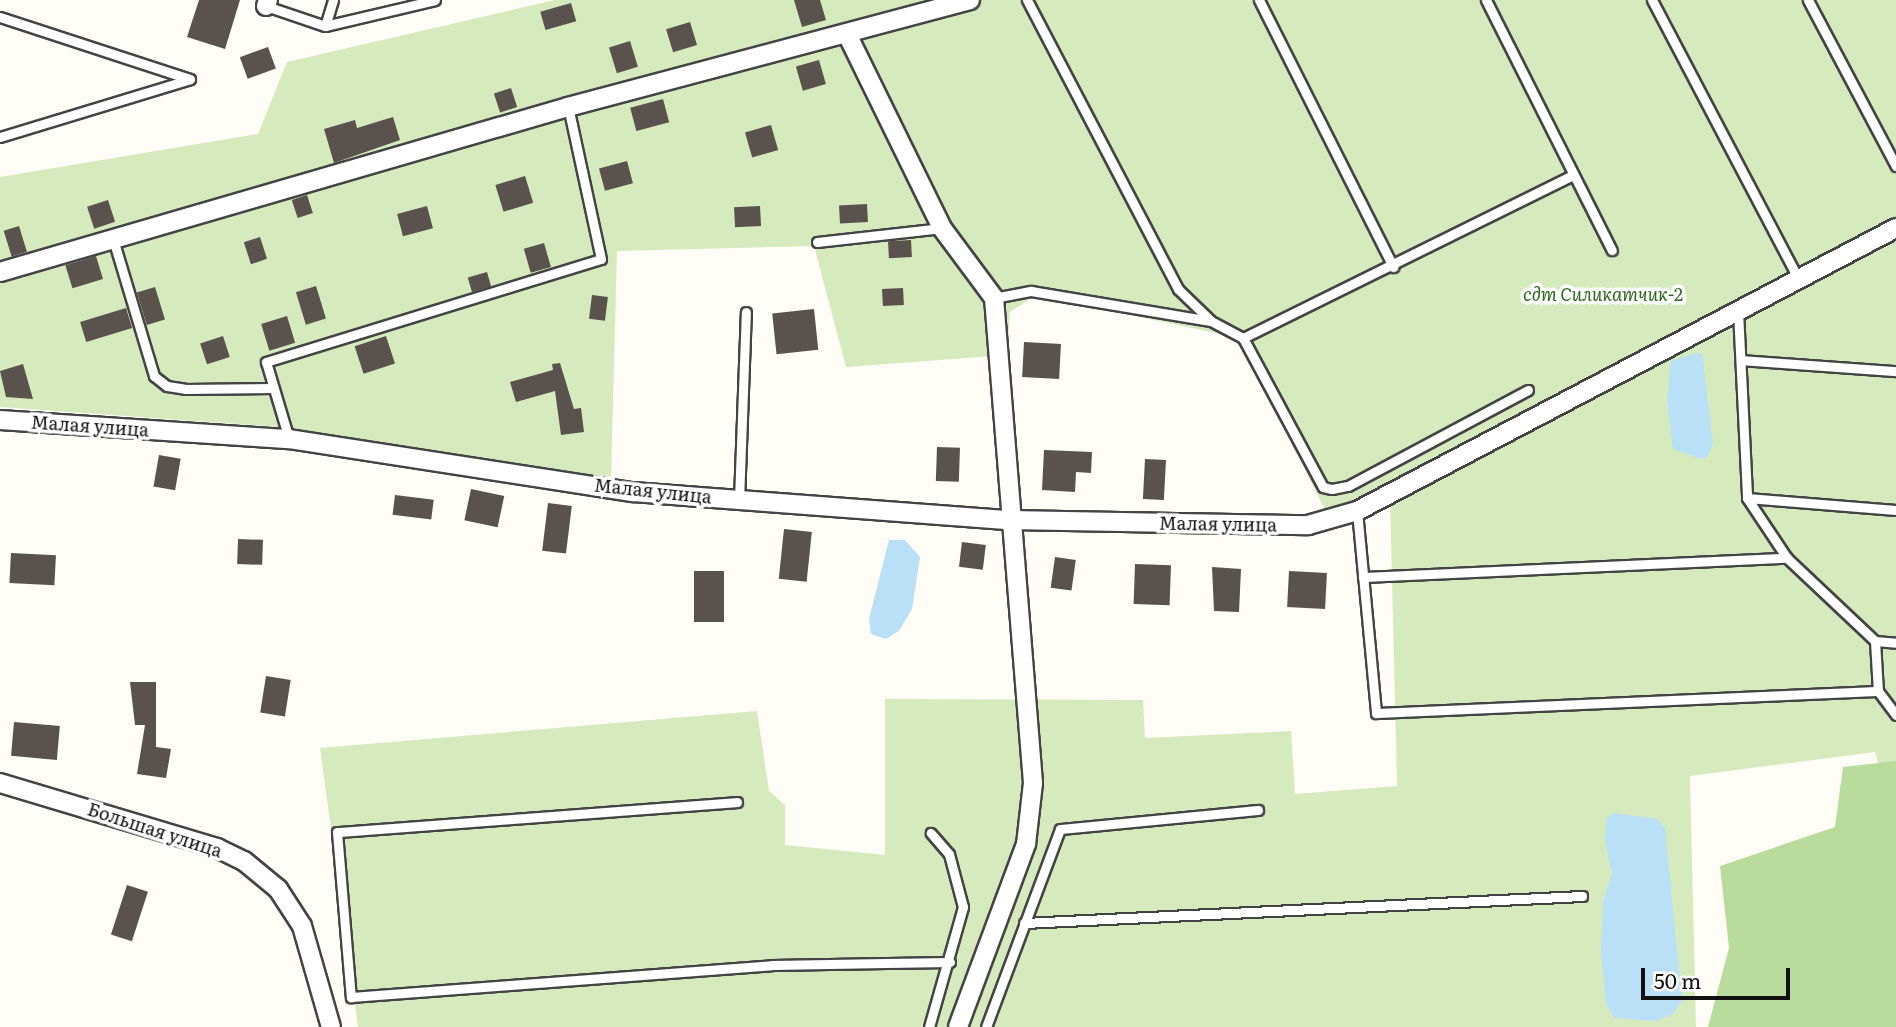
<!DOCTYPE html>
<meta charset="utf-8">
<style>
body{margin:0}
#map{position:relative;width:1896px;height:1027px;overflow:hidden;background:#fffdf5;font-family:Literata,serif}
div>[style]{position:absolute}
.green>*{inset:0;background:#d5ebbd}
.forest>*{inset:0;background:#b9dc9c}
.water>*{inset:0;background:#b9e0f7}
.building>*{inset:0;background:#5a524d;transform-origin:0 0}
.roads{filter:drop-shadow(2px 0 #444) drop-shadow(-2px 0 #444) drop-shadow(0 2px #444) drop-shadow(0 -2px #444)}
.lane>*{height:9px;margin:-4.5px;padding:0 4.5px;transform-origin:4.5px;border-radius:4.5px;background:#fff}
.street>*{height:18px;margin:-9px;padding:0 9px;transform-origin:9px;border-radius:9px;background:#fff}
span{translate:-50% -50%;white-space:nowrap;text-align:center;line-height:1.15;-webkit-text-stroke:7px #fff;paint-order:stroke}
.park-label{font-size:18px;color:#2f6b1f;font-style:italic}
.street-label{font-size:18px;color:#111}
.scale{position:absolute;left:1641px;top:968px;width:149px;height:32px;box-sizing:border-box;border:4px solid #111;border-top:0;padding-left:9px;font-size:21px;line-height:24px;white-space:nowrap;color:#111;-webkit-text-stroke:5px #fff;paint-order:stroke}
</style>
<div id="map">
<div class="green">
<i style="clip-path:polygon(555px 0,1896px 0,1896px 830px,1875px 752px,1690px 776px,1696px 1027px,358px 1027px,320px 748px,757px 711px,769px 791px,785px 805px,785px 845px,885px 855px,885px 699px,1143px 700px,1145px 738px,1291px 731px,1295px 794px,1397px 786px,1390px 497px,1325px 510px,1239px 338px,1036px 295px,1010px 312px,1007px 355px,846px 367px,814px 246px,617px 251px,611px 481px,268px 426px,0 407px,0 177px,258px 134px,287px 62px)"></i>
</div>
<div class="forest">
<i style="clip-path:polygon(1896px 761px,1896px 1027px,1708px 1027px,1729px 948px,1720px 866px,1835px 827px,1843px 767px)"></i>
</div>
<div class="water">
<i style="clip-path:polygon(1696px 353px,1701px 353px,1703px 360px,1713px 443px,1708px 456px,1701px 459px,1673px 449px,1667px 400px,1671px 361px)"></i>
<i style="clip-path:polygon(889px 540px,905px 540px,920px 557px,912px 609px,899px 631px,886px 639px,871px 634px,869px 619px)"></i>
<i style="clip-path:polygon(1614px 813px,1657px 819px,1665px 828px,1682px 1000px,1673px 1014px,1656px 1021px,1615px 1018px,1606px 1005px,1601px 951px,1603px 902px,1612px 873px,1605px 840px,1607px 818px)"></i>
</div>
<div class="building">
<i style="clip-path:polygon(199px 0,240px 0,225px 49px,187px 37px)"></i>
<i style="clip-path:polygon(794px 0,820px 0,826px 20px,802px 27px)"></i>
<i style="left:571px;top:3px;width:19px;height:32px;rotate:74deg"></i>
<i style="left:690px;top:22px;width:24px;height:25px;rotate:73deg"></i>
<i style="left:630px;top:41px;width:27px;height:22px;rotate:73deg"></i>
<i style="left:268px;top:47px;width:23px;height:30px;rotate:70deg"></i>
<i style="left:819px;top:60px;width:25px;height:24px;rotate:74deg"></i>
<i style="left:511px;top:88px;width:20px;height:18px;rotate:72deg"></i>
<i style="left:663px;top:99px;width:24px;height:34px;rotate:75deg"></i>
<i style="clip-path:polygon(393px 117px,400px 140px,334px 163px,324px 129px,355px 120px,357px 128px)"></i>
<i style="left:771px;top:125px;width:26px;height:27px;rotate:74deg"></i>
<i style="left:627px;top:161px;width:23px;height:29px;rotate:75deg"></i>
<i style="left:525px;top:176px;width:28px;height:31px;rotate:73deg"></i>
<i style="left:307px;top:195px;width:19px;height:16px;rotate:72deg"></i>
<i style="left:108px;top:200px;width:23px;height:22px;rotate:72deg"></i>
<i style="left:867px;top:204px;width:18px;height:28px;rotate:87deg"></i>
<i style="left:427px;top:206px;width:23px;height:31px;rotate:75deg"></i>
<i style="left:760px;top:206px;width:20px;height:26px;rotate:87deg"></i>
<i style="left:19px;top:226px;width:27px;height:16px;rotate:73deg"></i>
<i style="left:260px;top:237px;width:23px;height:17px;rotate:72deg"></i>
<i style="left:911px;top:240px;width:17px;height:23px;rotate:87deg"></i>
<i style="left:544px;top:243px;width:25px;height:21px;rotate:74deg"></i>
<i style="left:96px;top:256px;width:24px;height:32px;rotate:73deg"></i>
<i style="left:487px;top:272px;width:15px;height:20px;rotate:74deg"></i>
<i style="left:316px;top:286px;width:34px;height:21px;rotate:73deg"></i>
<i style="left:155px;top:287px;width:34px;height:19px;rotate:73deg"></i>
<i style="left:903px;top:288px;width:17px;height:21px;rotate:87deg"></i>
<i style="left:592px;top:295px;width:16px;height:24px;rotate:7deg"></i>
<i style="left:126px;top:308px;width:21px;height:48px;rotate:73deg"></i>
<i style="left:814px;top:309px;width:41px;height:42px;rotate:84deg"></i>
<i style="left:287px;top:316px;width:28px;height:27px;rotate:73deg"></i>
<i style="left:223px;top:336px;width:22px;height:24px;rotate:72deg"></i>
<i style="left:386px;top:336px;width:29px;height:33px;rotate:72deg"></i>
<i style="left:1024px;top:342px;width:37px;height:35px;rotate:3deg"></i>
<i style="clip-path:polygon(560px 363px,574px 409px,581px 408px,584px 432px,561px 435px,555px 391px,516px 402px,510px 382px,553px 370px,552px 364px)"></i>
<i style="clip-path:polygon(23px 364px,33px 399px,6px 397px,0 371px)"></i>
<i style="left:937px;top:447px;width:23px;height:34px;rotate:2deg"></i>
<i style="clip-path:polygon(1044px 450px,1092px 452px,1091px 473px,1076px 472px,1075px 492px,1042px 490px)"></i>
<i style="left:159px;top:455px;width:22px;height:32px;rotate:10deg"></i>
<i style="left:1145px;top:459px;width:21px;height:40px;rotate:3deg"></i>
<i style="left:471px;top:489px;width:34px;height:32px;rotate:12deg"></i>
<i style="left:395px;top:495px;width:39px;height:20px;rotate:7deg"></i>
<i style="left:548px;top:503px;width:24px;height:48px;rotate:7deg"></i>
<i style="left:784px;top:529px;width:28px;height:50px;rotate:6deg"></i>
<i style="left:238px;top:539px;width:25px;height:25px;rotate:2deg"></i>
<i style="left:962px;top:542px;width:24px;height:25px;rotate:7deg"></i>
<i style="left:11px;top:553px;width:45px;height:30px;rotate:3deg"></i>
<i style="left:1055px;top:557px;width:21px;height:31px;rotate:8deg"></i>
<i style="left:1135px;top:564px;width:36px;height:40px;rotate:2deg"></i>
<i style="clip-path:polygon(1212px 567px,1241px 569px,1239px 612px,1214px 611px)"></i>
<i style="left:694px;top:571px;width:30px;height:51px"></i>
<i style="left:1289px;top:571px;width:38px;height:36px;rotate:3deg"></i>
<i style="left:266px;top:676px;width:25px;height:37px;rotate:9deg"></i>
<i style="clip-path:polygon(130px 682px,156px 682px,156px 747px,171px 749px,166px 778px,137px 774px,145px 725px,135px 725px)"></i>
<i style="left:14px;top:722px;width:46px;height:34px;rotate:5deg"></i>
<i style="left:127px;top:885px;width:22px;height:52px;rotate:18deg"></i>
</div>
<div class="roads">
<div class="lane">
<i style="left:333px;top:0;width:27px;rotate:107deg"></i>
<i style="left:325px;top:26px;width:113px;rotate:-13.3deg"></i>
<i style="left:1027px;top:0;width:326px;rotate:62.4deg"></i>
<i style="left:1178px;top:289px;width:45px;rotate:44.1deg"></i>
<i style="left:1259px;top:0;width:299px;rotate:63.3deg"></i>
<i style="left:1486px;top:0;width:280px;rotate:63.3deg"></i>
<i style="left:1652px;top:0;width:316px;rotate:62.3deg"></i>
<i style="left:1808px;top:0;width:188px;rotate:62.1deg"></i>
<i style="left:266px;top:6px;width:62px;rotate:18.7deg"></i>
<i style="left:0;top:17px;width:200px;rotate:18.1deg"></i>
<i style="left:0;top:137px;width:196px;rotate:-16.9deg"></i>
<i style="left:113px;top:239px;width:143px;rotate:73.3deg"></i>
<i style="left:154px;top:376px;width:16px;rotate:38deg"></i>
<i style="left:167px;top:386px;width:18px;rotate:9deg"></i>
<i style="left:185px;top:389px;width:88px;rotate:-0.7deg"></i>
<i style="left:817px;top:242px;width:126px;rotate:-6.4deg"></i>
<i style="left:994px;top:298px;width:38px;rotate:-11deg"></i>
<i style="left:1031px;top:291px;width:182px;rotate:9.5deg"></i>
<i style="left:1211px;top:321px;width:36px;rotate:28deg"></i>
<i style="left:1243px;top:338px;width:366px;rotate:-26.3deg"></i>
<i style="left:1738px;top:311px;width:187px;rotate:87.2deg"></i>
<i style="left:1747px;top:498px;width:72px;rotate:56.3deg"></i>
<i style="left:1787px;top:558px;width:121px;rotate:43.3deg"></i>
<i style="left:1875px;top:641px;width:21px;rotate:5deg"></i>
<i style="left:1243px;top:338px;width:169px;rotate:61.8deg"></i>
<i style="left:1323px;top:487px;width:9px;rotate:13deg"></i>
<i style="left:1332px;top:489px;width:16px;rotate:-11deg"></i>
<i style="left:1348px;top:486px;width:204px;rotate:-28.1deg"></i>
<i style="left:1741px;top:360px;width:155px;rotate:4.1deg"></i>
<i style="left:289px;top:439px;width:80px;rotate:-106.6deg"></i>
<i style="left:266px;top:362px;width:350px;rotate:-17.1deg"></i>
<i style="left:601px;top:259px;width:156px;rotate:-102.2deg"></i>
<i style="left:1747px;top:498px;width:149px;rotate:4.6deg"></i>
<i style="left:739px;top:500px;width:188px;rotate:-87.9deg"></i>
<i style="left:1357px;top:511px;width:203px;rotate:84.6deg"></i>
<i style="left:1376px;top:713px;width:502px;rotate:-2.51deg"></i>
<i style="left:1363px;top:577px;width:424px;rotate:-2.6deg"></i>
<i style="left:1875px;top:641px;width:50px;rotate:86.6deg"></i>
<i style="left:1878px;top:691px;width:30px;rotate:53deg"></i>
<i style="left:737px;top:802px;width:401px;rotate:175.7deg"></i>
<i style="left:337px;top:832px;width:166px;rotate:85.2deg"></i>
<i style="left:351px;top:997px;width:422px;rotate:-4.3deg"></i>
<i style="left:772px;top:965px;width:178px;rotate:-1deg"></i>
<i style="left:1024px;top:923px;width:559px;rotate:-2.77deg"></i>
<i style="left:929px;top:1027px;width:125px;rotate:-74.2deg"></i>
<i style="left:963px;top:907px;width:55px;rotate:-104.8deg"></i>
<i style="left:949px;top:854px;width:28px;rotate:-131deg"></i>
<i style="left:986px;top:1027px;width:211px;rotate:-69.5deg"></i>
<i style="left:1060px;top:829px;width:199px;rotate:-5.5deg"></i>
</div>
<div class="street">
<i style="left:266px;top:6px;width:6px;rotate:-72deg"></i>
<i style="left:847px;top:34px;width:216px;rotate:63.9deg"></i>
<i style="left:942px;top:228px;width:87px;rotate:53.4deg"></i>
<i style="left:994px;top:298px;width:487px;rotate:85.4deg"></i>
<i style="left:1033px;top:783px;width:61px;rotate:96.5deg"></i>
<i style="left:1026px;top:844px;width:195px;rotate:110.4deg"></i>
<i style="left:0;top:272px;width:591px;rotate:-16.2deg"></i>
<i style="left:568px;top:107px;width:416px;rotate:-14.9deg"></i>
<i style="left:0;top:420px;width:290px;rotate:3.8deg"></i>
<i style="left:289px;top:439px;width:348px;rotate:8.8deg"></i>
<i style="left:633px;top:492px;width:377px;rotate:4.3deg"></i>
<i style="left:1009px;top:520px;width:299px;rotate:1deg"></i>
<i style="left:1308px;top:525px;width:51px;rotate:-15.9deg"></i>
<i style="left:1357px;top:511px;width:609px;rotate:-27.7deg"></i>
<i style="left:0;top:783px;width:227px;rotate:16.7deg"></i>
<i style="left:217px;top:848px;width:30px;rotate:26deg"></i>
<i style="left:244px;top:861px;width:44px;rotate:39.5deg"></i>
<i style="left:278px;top:889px;width:44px;rotate:57deg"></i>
<i style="left:302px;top:926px;width:105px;rotate:74deg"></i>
</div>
</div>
<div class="park-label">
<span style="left:1603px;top:294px">сдт Силикатчик-2</span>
</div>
<div class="street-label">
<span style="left:90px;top:426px;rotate:4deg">Малая улица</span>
<span style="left:653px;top:491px;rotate:6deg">Малая улица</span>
<span style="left:1218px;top:524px;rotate:1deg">Малая улица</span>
<span style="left:155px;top:830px;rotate:18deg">Большая улица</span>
</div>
<div class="scale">50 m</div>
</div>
